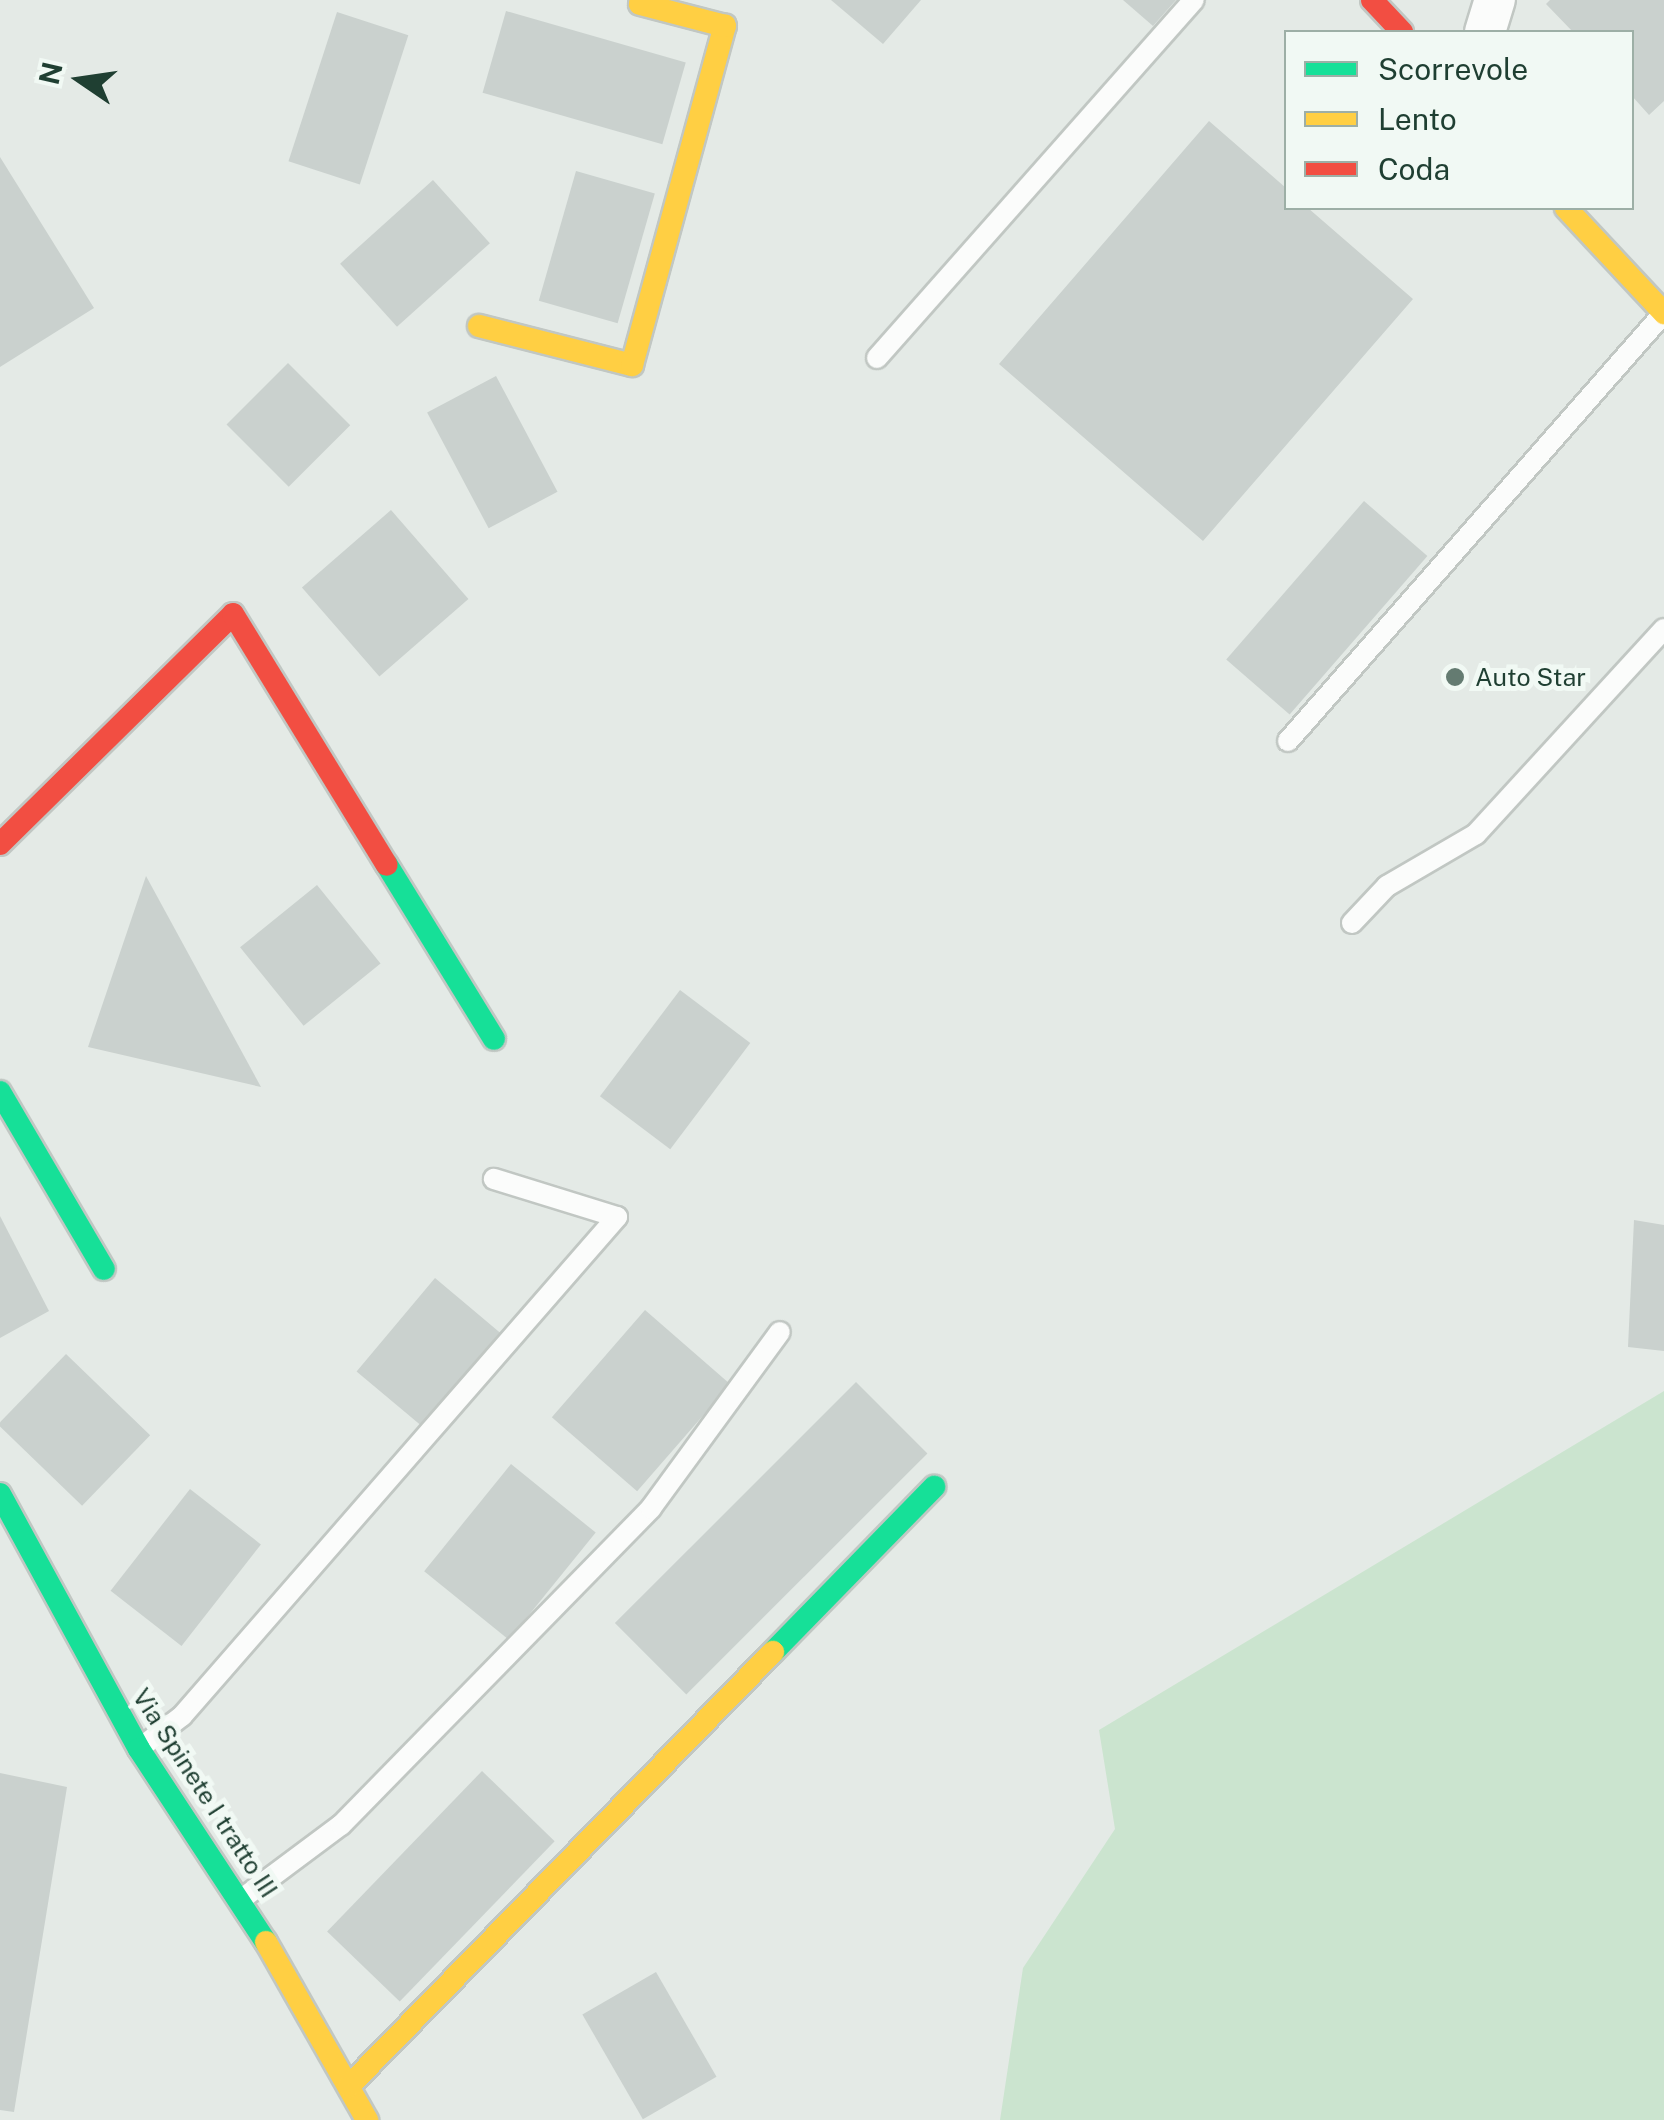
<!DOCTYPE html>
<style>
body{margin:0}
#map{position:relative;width:1664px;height:2120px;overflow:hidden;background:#e4eae6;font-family:"Public Sans",sans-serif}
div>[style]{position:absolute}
.green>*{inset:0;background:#cbe4cf}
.building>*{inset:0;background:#cad1ce;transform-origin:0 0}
.roads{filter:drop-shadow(2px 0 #c1c7c3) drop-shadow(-2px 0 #c1c7c3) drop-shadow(0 2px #c1c7c3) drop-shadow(0 -2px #c1c7c3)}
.lane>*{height:20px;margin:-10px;padding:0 10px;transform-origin:10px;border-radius:10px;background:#fbfcfb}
.street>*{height:40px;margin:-20px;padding:0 20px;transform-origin:20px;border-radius:20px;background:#fbfcfb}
.fast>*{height:22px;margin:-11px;padding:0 11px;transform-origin:11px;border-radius:11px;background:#16e098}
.slow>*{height:22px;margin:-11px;padding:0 11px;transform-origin:11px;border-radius:11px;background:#ffcf43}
.jam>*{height:22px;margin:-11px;padding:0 11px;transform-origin:11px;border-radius:11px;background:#f24e42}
.dots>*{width:28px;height:28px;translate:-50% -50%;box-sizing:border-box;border:5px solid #f1f9f4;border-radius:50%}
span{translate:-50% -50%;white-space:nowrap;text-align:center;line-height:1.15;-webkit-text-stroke:10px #f1f9f4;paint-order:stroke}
.poi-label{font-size:25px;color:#1f3f32}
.left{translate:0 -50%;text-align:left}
.street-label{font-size:25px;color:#1f3f32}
.legend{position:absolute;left:1284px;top:30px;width:350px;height:180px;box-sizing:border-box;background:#f1f9f4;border:2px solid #9dafa6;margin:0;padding:12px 18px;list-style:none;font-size:30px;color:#1f3f32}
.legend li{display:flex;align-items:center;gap:20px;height:50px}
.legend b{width:50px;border:2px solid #9dafa6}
.north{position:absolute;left:30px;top:30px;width:100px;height:100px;-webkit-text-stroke:8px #f1f9f4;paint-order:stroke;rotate:283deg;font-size:28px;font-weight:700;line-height:40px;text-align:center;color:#1f3f32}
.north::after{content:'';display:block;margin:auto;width:35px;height:45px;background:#1f3f32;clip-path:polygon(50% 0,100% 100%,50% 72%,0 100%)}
</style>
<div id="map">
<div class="green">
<i style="clip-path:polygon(1664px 1391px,1664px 2120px,1000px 2120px,1023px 1968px,1115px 1829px,1099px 1730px)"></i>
</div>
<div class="building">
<i style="clip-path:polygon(831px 0,921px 0,883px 44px)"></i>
<i style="clip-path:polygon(1123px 0,1176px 0,1153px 26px)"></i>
<i style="clip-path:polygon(1550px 0,1664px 0,1664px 101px,1649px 115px,1632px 96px,1632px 32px,1573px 32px,1546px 4px)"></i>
<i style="left:506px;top:11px;width:187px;height:85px;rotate:16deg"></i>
<i style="left:337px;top:12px;width:75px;height:157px;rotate:18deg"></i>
<i style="clip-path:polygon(1209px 121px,1286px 188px,1286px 208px,1308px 208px,1413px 299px,1203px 541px,999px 364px)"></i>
<i style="clip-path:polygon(0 157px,94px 308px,0 367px)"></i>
<i style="left:576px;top:171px;width:82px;height:135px;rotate:16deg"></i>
<i style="left:433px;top:180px;width:85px;height:125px;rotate:48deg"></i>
<i style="left:288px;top:363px;width:88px;height:87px;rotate:45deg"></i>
<i style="left:496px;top:376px;width:131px;height:78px;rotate:62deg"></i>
<i style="left:1364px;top:501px;width:84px;height:210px;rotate:41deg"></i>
<i style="left:391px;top:510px;width:118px;height:118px;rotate:49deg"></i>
<i style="clip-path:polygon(146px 876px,261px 1087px,88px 1047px)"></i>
<i style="left:317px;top:885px;width:101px;height:99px;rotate:51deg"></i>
<i style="left:680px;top:990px;width:88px;height:133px;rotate:37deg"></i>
<i style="clip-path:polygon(0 1216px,49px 1311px,0 1338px)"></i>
<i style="clip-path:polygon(1634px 1220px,1664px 1225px,1664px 1351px,1628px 1347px)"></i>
<i style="left:435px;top:1278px;width:85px;height:122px;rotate:40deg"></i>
<i style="left:645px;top:1310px;width:113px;height:142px;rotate:41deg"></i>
<i style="left:66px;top:1354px;width:117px;height:98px;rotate:44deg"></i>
<i style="left:856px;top:1382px;width:101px;height:341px;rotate:45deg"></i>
<i style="left:511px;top:1464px;width:109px;height:138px;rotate:39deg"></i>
<i style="left:190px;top:1489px;width:90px;height:129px;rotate:38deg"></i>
<i style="left:482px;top:1771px;width:101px;height:223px;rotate:44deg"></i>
<i style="clip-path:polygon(0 1773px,67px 1787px,14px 2112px,0 2110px)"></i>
<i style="left:656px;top:1972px;width:121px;height:85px;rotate:60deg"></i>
</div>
<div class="roads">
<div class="lane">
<i style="left:877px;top:358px;width:478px;rotate:-48.5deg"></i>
<i style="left:1288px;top:741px;width:568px;rotate:-48.71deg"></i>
<i style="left:1352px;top:923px;width:51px;rotate:-46.6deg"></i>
<i style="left:1387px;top:886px;width:103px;rotate:-30.3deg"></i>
<i style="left:1476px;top:834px;width:278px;rotate:-47.5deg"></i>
<i style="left:140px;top:1748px;width:53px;rotate:-37.3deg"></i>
<i style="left:182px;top:1716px;width:662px;rotate:-48.92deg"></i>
<i style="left:617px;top:1217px;width:129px;rotate:-162.8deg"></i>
<i style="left:243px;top:1898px;width:122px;rotate:-36.7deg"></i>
<i style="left:341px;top:1825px;width:443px;rotate:-45.6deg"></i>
<i style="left:651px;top:1508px;width:218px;rotate:-53.8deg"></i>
</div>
<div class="street">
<i style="left:1485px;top:32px;width:34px;rotate:-73deg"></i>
</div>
<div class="fast">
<i style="left:387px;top:865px;width:204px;rotate:58.4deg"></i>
<i style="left:0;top:1092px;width:205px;rotate:59.6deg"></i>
<i style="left:0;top:1494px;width:290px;rotate:61.4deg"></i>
<i style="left:139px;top:1749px;width:231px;rotate:56.7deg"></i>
<i style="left:773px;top:1652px;width:231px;rotate:-45.7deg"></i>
</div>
<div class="slow">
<i style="left:1566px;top:208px;width:144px;rotate:47deg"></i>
<i style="left:479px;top:326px;width:158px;rotate:14.3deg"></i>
<i style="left:632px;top:365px;width:352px;rotate:-74.7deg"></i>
<i style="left:725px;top:26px;width:88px;rotate:-165.5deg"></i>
<i style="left:266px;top:1942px;width:205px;rotate:60.4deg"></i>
<i style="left:349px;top:2086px;width:607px;rotate:-45.67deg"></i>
</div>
<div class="jam">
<i style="left:1372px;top:0;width:44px;rotate:46.8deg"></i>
<i style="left:0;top:844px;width:327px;rotate:-44.6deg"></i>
<i style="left:233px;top:614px;width:294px;rotate:58.5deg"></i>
</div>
</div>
<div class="dots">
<i style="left:1455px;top:677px;background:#647b71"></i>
</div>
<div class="poi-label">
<span class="left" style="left:1475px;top:677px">Auto Star</span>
</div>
<div class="street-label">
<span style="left:205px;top:1793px;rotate:57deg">Via Spinete I tratto III</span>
</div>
<ul class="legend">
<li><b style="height:12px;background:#16e098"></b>Scorrevole</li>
<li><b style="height:12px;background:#ffcf43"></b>Lento</li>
<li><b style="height:12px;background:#f24e42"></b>Coda</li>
</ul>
<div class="north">N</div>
</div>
